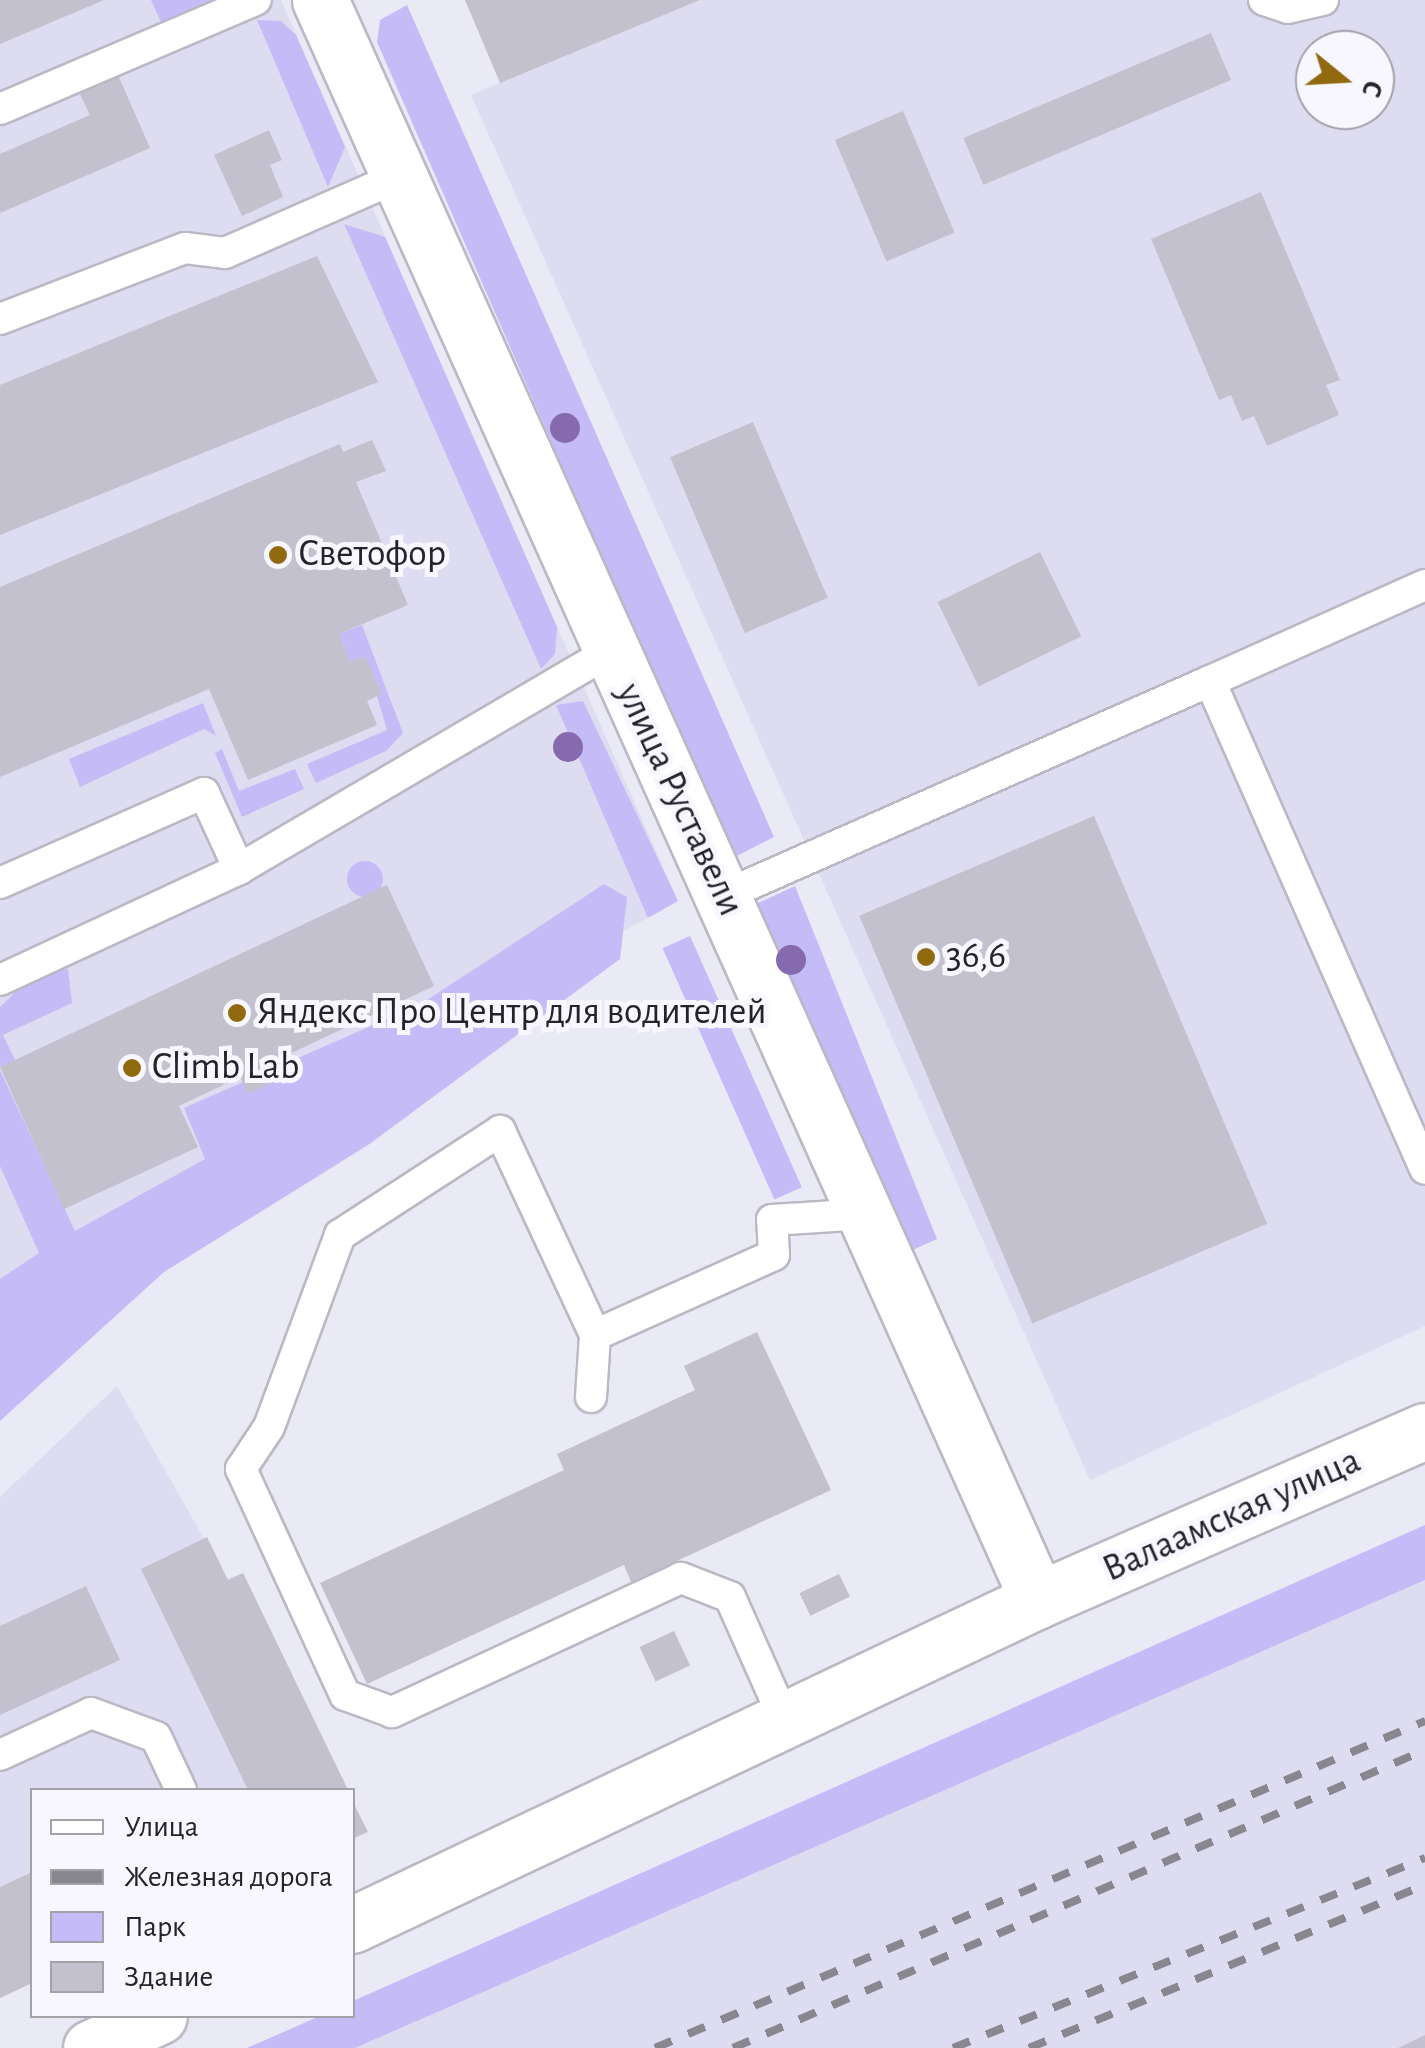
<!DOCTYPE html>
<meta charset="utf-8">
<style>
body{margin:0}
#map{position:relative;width:1425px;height:2048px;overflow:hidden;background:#eae9f6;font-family:"Alegreya Sans",sans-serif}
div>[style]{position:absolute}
.built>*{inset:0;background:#dedcf0}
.green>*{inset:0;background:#c5bcf7;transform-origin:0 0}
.round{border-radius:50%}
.building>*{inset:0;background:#c2c1cd;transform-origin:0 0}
.roads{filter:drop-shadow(2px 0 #bab8c4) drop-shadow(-2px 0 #bab8c4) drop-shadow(0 2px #bab8c4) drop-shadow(0 -2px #bab8c4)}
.service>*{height:30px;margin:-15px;padding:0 15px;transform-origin:15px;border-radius:15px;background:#fff}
.minor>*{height:55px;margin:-27.5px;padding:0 27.5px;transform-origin:27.5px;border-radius:27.5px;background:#fff}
.rail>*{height:8px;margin-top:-4px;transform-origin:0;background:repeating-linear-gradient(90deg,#888790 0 18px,transparent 0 36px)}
.trees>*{width:30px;height:30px;margin:-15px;border-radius:50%;background:#856bad}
.dots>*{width:28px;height:28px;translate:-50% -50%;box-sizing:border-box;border:5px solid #f8f7ff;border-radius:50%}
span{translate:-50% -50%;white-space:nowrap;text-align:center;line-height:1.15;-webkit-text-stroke:10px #f8f7ff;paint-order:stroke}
.poi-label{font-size:38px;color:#242328}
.left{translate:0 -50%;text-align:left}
.street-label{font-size:38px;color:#242328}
.legend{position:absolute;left:30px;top:1788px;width:325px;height:230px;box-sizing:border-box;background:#f8f7ff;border:2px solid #a3a2a9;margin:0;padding:12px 18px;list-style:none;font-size:30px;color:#242328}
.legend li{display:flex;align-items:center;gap:20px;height:50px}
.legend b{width:50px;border:2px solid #a3a2a9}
.north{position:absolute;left:1295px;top:30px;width:100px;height:100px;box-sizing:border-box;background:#f8f7ff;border:2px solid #a3a2a9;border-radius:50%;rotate:108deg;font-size:28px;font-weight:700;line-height:40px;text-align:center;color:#242328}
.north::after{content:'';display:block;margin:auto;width:35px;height:45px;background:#916a10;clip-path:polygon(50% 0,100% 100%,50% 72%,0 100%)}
</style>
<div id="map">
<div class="built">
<i style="clip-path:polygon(0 0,281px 0,678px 901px,401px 1053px,0 1361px)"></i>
<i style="clip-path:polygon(evenodd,700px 0,1425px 0,1425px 1326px,1090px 1480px,471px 95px,700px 0,1315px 50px,1375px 50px,1375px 110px,1315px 110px,1315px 50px)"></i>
<i style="clip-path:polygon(117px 1386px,227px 1579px,243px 1573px,348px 1790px,32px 1790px,32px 1983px,0 1998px,0 1497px)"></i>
<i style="clip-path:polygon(1425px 1580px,1425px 2048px,355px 2048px,1409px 1586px)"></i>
</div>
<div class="green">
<i style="clip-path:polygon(151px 0,210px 0,161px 22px)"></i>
<i style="clip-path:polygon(407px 5px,774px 837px,733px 858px,377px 42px,380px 20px)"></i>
<i style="clip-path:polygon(257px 20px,281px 21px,296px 35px,345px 147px,328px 187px)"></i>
<i style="clip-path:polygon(344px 224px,385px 237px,557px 627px,555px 654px,541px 669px)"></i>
<i style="clip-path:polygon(362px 625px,403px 733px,386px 751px,316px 783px,307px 764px,387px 730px,365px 656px,350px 662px,339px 634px)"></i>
<i style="clip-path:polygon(583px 701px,678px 901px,648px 918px,556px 705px)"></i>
<i style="clip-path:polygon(203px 703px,216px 736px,204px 729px,80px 787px,69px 759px)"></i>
<i style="clip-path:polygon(222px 749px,239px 791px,295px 769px,304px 789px,242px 817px,215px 753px)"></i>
<i class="round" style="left:347px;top:861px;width:36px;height:36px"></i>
<i style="clip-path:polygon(604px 884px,627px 897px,620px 959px,368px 1145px,164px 1272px,0 1421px,0 1279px,39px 1253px,0 1166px,0 1070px,75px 1231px,205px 1159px,184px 1108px,421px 1004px)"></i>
<i style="clip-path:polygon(795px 886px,937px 1239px,906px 1253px,754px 905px)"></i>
<i style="left:690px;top:936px;width:275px;height:30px;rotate:66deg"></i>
<i style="clip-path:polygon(68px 969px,72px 1003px,3px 1035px,15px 1060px,0 1067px,0 1007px,37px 971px)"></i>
<i style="clip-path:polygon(1425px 1525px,1425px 1580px,355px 2048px,247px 2048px,320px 2016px,352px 2016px,353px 2001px)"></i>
</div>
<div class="building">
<i style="clip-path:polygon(0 0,104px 0,0 44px)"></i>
<i style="clip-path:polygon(465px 0,700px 0,500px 83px)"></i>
<i style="left:1211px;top:33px;width:51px;height:269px;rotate:67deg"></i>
<i style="clip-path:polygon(118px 75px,150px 148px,0 213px,0 154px,90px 115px,79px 92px)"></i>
<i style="left:903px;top:111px;width:132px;height:74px;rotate:67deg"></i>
<i style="clip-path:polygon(269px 130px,282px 160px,270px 165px,283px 197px,242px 216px,214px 155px)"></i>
<i style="clip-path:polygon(1261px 192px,1340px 380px,1326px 385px,1339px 415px,1267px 446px,1254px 416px,1242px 421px,1231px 395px,1219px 400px,1151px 239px)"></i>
<i style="clip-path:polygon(317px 256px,378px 382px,0 535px,0 385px)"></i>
<i style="left:753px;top:422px;width:191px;height:90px;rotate:67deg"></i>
<i style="clip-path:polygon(372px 440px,386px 471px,356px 482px,408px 605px,339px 634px,350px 662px,365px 656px,382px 694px,367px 701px,377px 725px,248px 780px,209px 689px,0 777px,0 587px,340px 444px,343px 452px)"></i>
<i style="left:1040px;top:552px;width:94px;height:114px;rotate:64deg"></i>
<i style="left:1094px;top:816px;width:443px;height:255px;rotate:67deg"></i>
<i style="clip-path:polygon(387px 885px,434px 986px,268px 1064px,275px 1081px,248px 1094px,240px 1077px,179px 1106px,198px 1147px,64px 1209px,0 1067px)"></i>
<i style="clip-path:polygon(757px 1332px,831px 1490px,631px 1582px,624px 1565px,367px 1684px,320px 1583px,564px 1470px,557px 1454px,695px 1390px,684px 1366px)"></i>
<i style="clip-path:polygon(207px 1537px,228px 1580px,243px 1573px,348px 1790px,248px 1790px,141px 1569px)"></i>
<i style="left:839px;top:1574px;width:25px;height:44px;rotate:64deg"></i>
<i style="clip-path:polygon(86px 1586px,120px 1660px,0 1715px,0 1626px)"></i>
<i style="left:674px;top:1631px;width:38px;height:38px;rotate:65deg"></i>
<i style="clip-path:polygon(352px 1800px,368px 1832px,352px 1839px)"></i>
<i style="clip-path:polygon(32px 1872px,32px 1983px,0 1998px,0 1887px)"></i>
<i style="clip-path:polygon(1425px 2035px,1425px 2048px,1398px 2048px)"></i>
</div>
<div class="roads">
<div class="service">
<i style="left:1264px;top:0;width:25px;rotate:18deg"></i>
<i style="left:1288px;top:8px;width:36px;rotate:-13deg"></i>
<i style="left:0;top:109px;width:278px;rotate:-23.1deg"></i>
<i style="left:0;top:319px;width:198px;rotate:-21deg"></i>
<i style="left:185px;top:248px;width:40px;rotate:7.1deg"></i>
<i style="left:225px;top:253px;width:189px;rotate:-23.7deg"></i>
<i style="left:1425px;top:585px;width:235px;rotate:155.9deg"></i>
<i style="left:1210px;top:681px;width:533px;rotate:66.22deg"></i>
<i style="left:0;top:883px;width:223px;rotate:-23.8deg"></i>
<i style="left:204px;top:793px;width:84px;rotate:65.3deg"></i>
<i style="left:723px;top:896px;width:532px;rotate:-23.82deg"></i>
<i style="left:0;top:980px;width:264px;rotate:-24.9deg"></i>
<i style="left:239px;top:869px;width:430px;rotate:-30.4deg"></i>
<i style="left:591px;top:1397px;width:62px;rotate:-86.3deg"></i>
<i style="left:786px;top:1723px;width:138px;rotate:-114deg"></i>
<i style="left:730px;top:1597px;width:53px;rotate:-158.8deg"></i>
<i style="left:681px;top:1578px;width:319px;rotate:155.1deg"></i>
<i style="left:392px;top:1712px;width:50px;rotate:-160.1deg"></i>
<i style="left:345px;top:1695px;width:249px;rotate:-114.7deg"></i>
<i style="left:241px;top:1469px;width:50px;rotate:-56.3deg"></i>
<i style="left:269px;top:1427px;width:205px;rotate:-69.7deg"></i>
<i style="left:340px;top:1235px;width:191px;rotate:-33deg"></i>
<i style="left:500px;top:1131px;width:225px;rotate:65deg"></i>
<i style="left:595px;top:1335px;width:196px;rotate:-24.1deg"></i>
<i style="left:774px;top:1255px;width:35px;rotate:-93deg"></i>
<i style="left:772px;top:1220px;width:93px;rotate:-3.7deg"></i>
<i style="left:0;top:1755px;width:100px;rotate:-24.8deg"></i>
<i style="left:91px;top:1713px;width:69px;rotate:20.3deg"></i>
<i style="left:156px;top:1737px;width:59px;rotate:64.7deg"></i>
</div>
<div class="minor">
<i style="left:320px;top:0;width:1754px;rotate:65.83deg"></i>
<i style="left:352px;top:1925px;width:759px;rotate:-25.35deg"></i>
<i style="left:1038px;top:1600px;width:422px;rotate:-23.6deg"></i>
<i style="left:91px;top:2048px;width:75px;rotate:-25.2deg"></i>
</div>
</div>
<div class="rail">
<i style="left:655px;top:2048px;width:837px;rotate:-23.01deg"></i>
<i style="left:733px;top:2048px;width:753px;rotate:-23.3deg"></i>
<i style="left:953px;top:2048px;width:509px;rotate:-21.93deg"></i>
<i style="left:1029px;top:2048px;width:428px;rotate:-22.4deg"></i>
</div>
<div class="trees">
<i style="left:565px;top:428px"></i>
<i style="left:568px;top:747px"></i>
<i style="left:791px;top:960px"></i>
</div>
<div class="dots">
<i style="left:278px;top:555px;background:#916a10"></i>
<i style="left:926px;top:957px;background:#916a10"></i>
<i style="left:237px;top:1013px;background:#916a10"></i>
<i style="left:132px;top:1068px;background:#916a10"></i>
</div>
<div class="poi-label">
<span class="left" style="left:298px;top:555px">Светофор</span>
<span class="left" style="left:946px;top:957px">36,6</span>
<span class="left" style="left:257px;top:1013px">Яндекс Про Центр для водителей</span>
<span class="left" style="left:152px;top:1068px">Climb Lab</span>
</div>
<div class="street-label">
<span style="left:679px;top:800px;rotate:65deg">улица Руставели</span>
<span style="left:1232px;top:1516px;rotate:-24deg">Валаамская улица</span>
</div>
<ul class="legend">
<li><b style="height:12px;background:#fff"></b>Улица</li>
<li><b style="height:12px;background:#888790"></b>Железная дорога</li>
<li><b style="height:28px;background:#c5bcf7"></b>Парк</li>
<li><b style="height:28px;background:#c2c1cd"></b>Здание</li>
</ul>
<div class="north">С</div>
</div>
